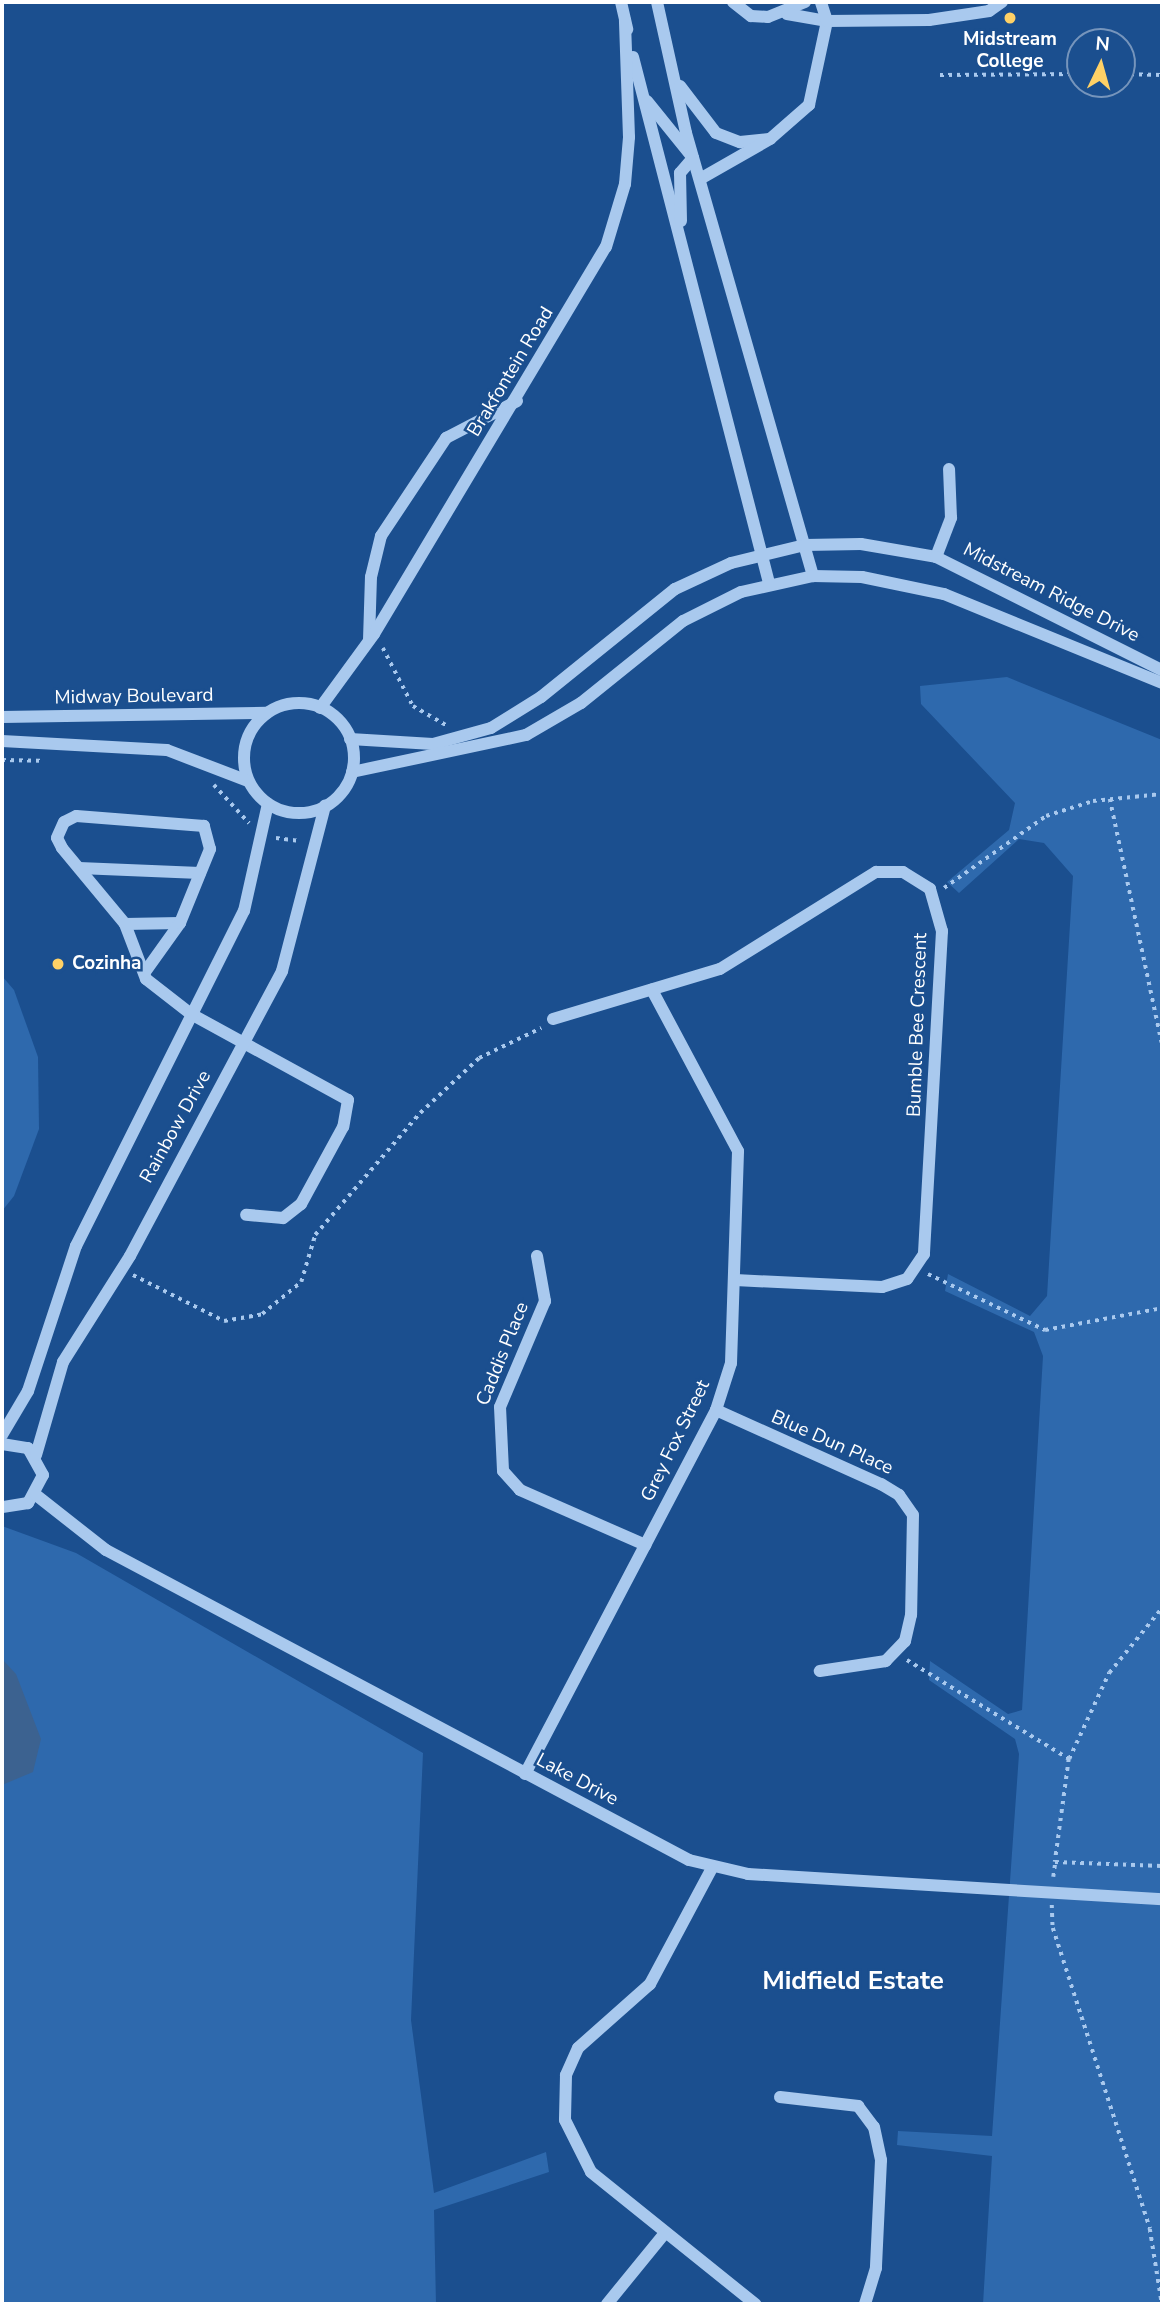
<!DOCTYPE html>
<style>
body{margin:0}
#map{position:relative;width:1164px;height:2306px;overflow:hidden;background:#1b4f8f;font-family:"Nunito Sans",sans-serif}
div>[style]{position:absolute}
.green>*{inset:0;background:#2e69ad}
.water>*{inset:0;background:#3c6290}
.path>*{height:3.5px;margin-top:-1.75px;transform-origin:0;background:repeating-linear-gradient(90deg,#a9c9ee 0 3.5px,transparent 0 8.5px)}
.minor>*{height:12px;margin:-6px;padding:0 6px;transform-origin:6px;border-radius:6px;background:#a9c9ee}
.minor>.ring{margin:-6px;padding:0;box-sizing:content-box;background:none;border:12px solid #a9c9ee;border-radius:50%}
.dots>*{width:19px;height:19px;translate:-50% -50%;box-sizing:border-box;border:4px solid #1b4f8f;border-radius:50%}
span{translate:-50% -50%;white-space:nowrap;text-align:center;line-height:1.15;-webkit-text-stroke:5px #1b4f8f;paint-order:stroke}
.poi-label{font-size:19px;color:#fff;font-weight:700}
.left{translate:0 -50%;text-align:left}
.street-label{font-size:19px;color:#fff}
.district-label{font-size:26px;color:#fff;font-weight:700}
.frame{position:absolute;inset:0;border:4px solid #fff;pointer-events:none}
.north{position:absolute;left:1066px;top:28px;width:70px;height:70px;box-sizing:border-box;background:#1b4f8f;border:2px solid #7695bc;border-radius:50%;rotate:5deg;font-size:19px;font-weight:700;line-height:28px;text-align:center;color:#fff}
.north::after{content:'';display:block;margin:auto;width:24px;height:32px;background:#ffd166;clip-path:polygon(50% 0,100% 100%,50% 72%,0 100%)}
</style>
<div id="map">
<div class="green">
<i style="clip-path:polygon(1007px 677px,1162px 740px,1162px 2304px,983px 2304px,992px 2156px,897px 2145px,898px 2131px,992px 2136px,1019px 1754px,1015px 1739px,929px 1680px,930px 1661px,1008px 1714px,1022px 1710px,1043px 1356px,1034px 1332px,945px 1291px,948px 1274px,1030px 1316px,1047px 1296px,1073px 876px,1044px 843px,1019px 839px,959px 893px,947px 882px,1009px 830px,1015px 803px,921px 704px,920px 686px)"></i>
<i style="clip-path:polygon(2px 976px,14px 990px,38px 1057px,39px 1129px,14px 1196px,2px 1211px)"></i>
<i style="clip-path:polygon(2px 1526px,76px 1553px,423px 1753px,411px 2020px,434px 2193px,546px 2152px,549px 2172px,434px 2210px,436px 2304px,2px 2304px)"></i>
</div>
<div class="water">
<i style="clip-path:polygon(2px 1659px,16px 1674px,41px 1739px,33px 1772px,2px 1785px)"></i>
</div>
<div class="path">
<i style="left:1122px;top:74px;width:40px;rotate:1.4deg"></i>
<i style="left:940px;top:75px;width:140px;rotate:-0.4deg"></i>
<i style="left:383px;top:648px;width:65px;rotate:62.7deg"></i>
<i style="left:413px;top:706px;width:38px;rotate:30deg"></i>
<i style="left:2px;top:760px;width:39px;rotate:1deg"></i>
<i style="left:214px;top:785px;width:52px;rotate:47.4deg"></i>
<i style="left:1110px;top:799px;width:249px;rotate:78deg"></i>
<i style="left:276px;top:838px;width:24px;rotate:7deg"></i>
<i style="left:944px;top:888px;width:125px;rotate:-35.2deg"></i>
<i style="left:1046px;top:816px;width:49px;rotate:-17.7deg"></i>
<i style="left:1093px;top:801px;width:69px;rotate:-5.8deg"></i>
<i style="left:928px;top:1274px;width:130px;rotate:25.6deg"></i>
<i style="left:1045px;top:1330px;width:119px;rotate:-10.6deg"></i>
<i style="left:133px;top:1275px;width:102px;rotate:26.8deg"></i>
<i style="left:224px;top:1321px;width:39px;rotate:-10deg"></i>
<i style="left:262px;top:1314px;width:50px;rotate:-39.4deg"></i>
<i style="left:301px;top:1282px;width:49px;rotate:-73.4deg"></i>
<i style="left:315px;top:1235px;width:161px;rotate:-49.3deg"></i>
<i style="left:420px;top:1113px;width:81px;rotate:-43deg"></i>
<i style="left:479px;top:1058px;width:69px;rotate:-25.8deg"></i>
<i style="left:907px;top:1660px;width:190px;rotate:31.4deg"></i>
<i style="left:1069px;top:1759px;width:95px;rotate:-65.1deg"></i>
<i style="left:1109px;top:1673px;width:84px;rotate:-50.8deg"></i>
<i style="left:1069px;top:1759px;width:104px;rotate:97.7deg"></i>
<i style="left:1055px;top:1862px;width:107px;rotate:2.1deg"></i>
<i style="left:1053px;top:1877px;width:15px;rotate:-82deg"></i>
<i style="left:1052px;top:1905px;width:23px;rotate:88deg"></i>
<i style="left:1053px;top:1928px;width:316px;rotate:72.1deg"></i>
<i style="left:1150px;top:2229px;width:76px;rotate:80.9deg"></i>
</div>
<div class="minor">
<i style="left:621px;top:2px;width:28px;rotate:77deg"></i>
<i style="left:657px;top:2px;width:134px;rotate:77.5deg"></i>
<i style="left:686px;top:133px;width:461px;rotate:74deg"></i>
<i style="left:733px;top:2px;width:23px;rotate:38deg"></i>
<i style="left:751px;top:16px;width:17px;rotate:3deg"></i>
<i style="left:768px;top:17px;width:40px;rotate:-22deg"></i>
<i style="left:787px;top:14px;width:41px;rotate:9.9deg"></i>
<i style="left:827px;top:21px;width:102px;rotate:-0.6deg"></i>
<i style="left:929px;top:20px;width:61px;rotate:-8.5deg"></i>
<i style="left:989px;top:11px;width:16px;rotate:-35deg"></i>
<i style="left:633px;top:57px;width:543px;rotate:75.5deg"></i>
<i style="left:680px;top:86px;width:59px;rotate:52.5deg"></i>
<i style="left:716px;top:133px;width:26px;rotate:21deg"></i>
<i style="left:740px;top:142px;width:29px;rotate:-6deg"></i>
<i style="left:647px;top:101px;width:73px;rotate:51.1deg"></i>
<i style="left:693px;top:158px;width:20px;rotate:131deg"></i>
<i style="left:680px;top:173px;width:48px;rotate:88.8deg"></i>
<i style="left:700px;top:179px;width:81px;rotate:-29.7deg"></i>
<i style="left:770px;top:139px;width:52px;rotate:-41.1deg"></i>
<i style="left:809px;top:105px;width:86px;rotate:-77.9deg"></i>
<i style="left:827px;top:21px;width:20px;rotate:-108deg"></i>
<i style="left:936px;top:557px;width:42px;rotate:-69deg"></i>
<i style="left:951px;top:518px;width:49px;rotate:-92.3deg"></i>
<i style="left:369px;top:640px;width:63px;rotate:-88.2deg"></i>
<i style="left:371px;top:577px;width:42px;rotate:-76.3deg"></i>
<i style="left:381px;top:536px;width:118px;rotate:-56.4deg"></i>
<i style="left:446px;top:438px;width:80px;rotate:-27.5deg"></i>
<i class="ring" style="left:244px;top:703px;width:98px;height:98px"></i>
<i style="left:320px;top:708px;width:92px;rotate:-53.9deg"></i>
<i style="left:374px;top:634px;width:451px;rotate:-59.1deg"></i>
<i style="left:606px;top:247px;width:66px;rotate:-73.2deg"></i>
<i style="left:625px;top:184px;width:47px;rotate:-85.1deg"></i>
<i style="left:629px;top:137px;width:117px;rotate:-92deg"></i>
<i style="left:2px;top:717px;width:265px;rotate:-0.9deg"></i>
<i style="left:350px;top:739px;width:83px;rotate:3.4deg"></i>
<i style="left:433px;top:744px;width:60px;rotate:-15.4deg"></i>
<i style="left:491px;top:728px;width:59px;rotate:-31.8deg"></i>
<i style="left:541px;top:697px;width:172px;rotate:-38.9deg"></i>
<i style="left:675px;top:589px;width:62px;rotate:-24.9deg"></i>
<i style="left:731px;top:563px;width:76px;rotate:-13.7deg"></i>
<i style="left:805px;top:545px;width:56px;rotate:-1deg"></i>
<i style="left:861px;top:544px;width:76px;rotate:9.8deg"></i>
<i style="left:936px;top:557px;width:253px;rotate:26.6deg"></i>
<i style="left:2px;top:741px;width:165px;rotate:3.1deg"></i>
<i style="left:167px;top:750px;width:87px;rotate:20.9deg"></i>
<i style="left:352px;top:772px;width:178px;rotate:-12deg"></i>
<i style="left:526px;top:735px;width:64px;rotate:-30.2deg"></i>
<i style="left:581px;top:703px;width:131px;rotate:-38.8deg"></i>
<i style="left:683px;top:621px;width:65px;rotate:-26.6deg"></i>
<i style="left:741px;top:592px;width:74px;rotate:-12.5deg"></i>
<i style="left:813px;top:576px;width:49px;rotate:1.2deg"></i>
<i style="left:862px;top:577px;width:84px;rotate:11.7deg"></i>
<i style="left:944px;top:594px;width:235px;rotate:22.2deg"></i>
<i style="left:79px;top:868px;width:121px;rotate:2.4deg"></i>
<i style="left:125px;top:924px;width:55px;rotate:-1deg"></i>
<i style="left:145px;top:972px;width:60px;rotate:-54.5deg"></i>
<i style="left:180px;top:923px;width:80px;rotate:-67.9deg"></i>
<i style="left:210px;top:849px;width:24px;rotate:-105deg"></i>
<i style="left:204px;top:826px;width:128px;rotate:-175.5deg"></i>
<i style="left:76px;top:816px;width:13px;rotate:153deg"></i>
<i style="left:64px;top:822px;width:17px;rotate:114deg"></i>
<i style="left:57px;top:838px;width:11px;rotate:63deg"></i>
<i style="left:62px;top:848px;width:99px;rotate:50.3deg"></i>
<i style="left:125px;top:924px;width:59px;rotate:69.1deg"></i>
<i style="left:146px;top:979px;width:57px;rotate:37.9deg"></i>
<i style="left:191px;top:1014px;width:179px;rotate:28.7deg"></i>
<i style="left:348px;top:1100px;width:27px;rotate:100deg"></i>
<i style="left:343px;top:1127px;width:88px;rotate:118.6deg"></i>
<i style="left:301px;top:1204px;width:23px;rotate:142deg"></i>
<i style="left:283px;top:1218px;width:37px;rotate:-175deg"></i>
<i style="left:553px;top:1019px;width:174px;rotate:-16.7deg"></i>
<i style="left:720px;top:969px;width:184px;rotate:-31.9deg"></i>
<i style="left:876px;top:872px;width:27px"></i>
<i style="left:903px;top:872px;width:32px;rotate:32deg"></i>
<i style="left:930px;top:889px;width:44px;rotate:74.1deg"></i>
<i style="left:942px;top:931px;width:324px;rotate:93.2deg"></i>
<i style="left:924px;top:1254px;width:30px;rotate:124deg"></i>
<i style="left:907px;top:1279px;width:26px;rotate:162deg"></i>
<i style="left:882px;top:1287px;width:147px;rotate:-177.3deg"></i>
<i style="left:537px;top:1256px;width:46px;rotate:79.9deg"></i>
<i style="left:545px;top:1301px;width:115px;rotate:113deg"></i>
<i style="left:500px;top:1407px;width:64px;rotate:87.3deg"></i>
<i style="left:503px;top:1471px;width:25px;rotate:48deg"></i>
<i style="left:520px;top:1490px;width:137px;rotate:23.7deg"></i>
<i style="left:716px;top:1410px;width:181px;rotate:24.2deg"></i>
<i style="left:881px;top:1484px;width:21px;rotate:31deg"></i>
<i style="left:899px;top:1495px;width:24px;rotate:55deg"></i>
<i style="left:913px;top:1515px;width:100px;rotate:91.1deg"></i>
<i style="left:911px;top:1615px;width:27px;rotate:103deg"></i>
<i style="left:905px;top:1641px;width:28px;rotate:134deg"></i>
<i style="left:886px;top:1661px;width:67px;rotate:171.4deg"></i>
<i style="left:2px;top:1435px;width:51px;rotate:-59.4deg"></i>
<i style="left:28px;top:1391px;width:153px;rotate:-71.7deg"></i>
<i style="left:76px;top:1246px;width:375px;rotate:-63.4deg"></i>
<i style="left:244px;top:911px;width:110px;rotate:-77.4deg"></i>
<i style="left:2px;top:1444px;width:26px;rotate:9deg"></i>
<i style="left:28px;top:1448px;width:31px;rotate:61deg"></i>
<i style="left:43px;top:1475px;width:32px;rotate:118deg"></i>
<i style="left:28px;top:1503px;width:26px;rotate:171deg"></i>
<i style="left:36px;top:1455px;width:97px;rotate:-73.8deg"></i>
<i style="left:63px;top:1362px;width:125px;rotate:-57.7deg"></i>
<i style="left:130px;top:1256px;width:323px;rotate:-61.9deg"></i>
<i style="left:282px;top:971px;width:171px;rotate:-75.4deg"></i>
<i style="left:36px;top:1495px;width:89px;rotate:38.2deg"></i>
<i style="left:106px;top:1550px;width:660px;rotate:28deg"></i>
<i style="left:689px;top:1860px;width:61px;rotate:13.3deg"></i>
<i style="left:748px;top:1874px;width:415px;rotate:3.5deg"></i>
<i style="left:525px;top:1774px;width:411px;rotate:-62.3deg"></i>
<i style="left:716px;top:1410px;width:49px;rotate:-72.3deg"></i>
<i style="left:731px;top:1363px;width:212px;rotate:-88.1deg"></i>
<i style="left:738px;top:1151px;width:183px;rotate:-118.1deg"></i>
<i style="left:712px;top:1868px;width:132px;rotate:118.1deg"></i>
<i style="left:650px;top:1984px;width:96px;rotate:138.4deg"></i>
<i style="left:578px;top:2048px;width:30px;rotate:114deg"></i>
<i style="left:566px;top:2075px;width:45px;rotate:91.3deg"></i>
<i style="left:565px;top:2120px;width:58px;rotate:63.4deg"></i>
<i style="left:591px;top:2172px;width:211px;rotate:38.8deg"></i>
<i style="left:780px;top:2097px;width:79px;rotate:6.6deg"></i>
<i style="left:858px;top:2106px;width:26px;rotate:53deg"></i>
<i style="left:874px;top:2127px;width:34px;rotate:78deg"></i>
<i style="left:881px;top:2160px;width:108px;rotate:92.7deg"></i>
<i style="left:876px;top:2268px;width:38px;rotate:107deg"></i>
<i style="left:607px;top:2304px;width:92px;rotate:-50.8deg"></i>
</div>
<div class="dots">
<i style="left:1010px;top:18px;background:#ffd166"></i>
<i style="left:58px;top:964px;background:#ffd166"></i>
</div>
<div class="poi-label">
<span style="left:1010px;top:51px">Midstream<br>College</span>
<span class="left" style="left:72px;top:964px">Cozinha</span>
</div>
<div class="street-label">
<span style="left:511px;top:372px;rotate:-59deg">Brakfontein Road</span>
<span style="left:1051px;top:593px;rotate:27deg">Midstream Ridge Drive</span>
<span style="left:134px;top:697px;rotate:-1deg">Midway Boulevard</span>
<span style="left:918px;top:1025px;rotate:-88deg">Bumble Bee Crescent</span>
<span style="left:176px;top:1127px;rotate:-61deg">Rainbow Drive</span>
<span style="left:503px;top:1354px;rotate:-68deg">Caddis Place</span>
<span style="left:676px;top:1441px;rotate:-64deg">Grey Fox Street</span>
<span style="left:832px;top:1443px;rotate:24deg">Blue Dun Place</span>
<span style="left:577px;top:1780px;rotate:28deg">Lake Drive</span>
</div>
<div class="district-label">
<span style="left:853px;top:1981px">Midfield Estate</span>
</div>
<div class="frame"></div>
<div class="north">N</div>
</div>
